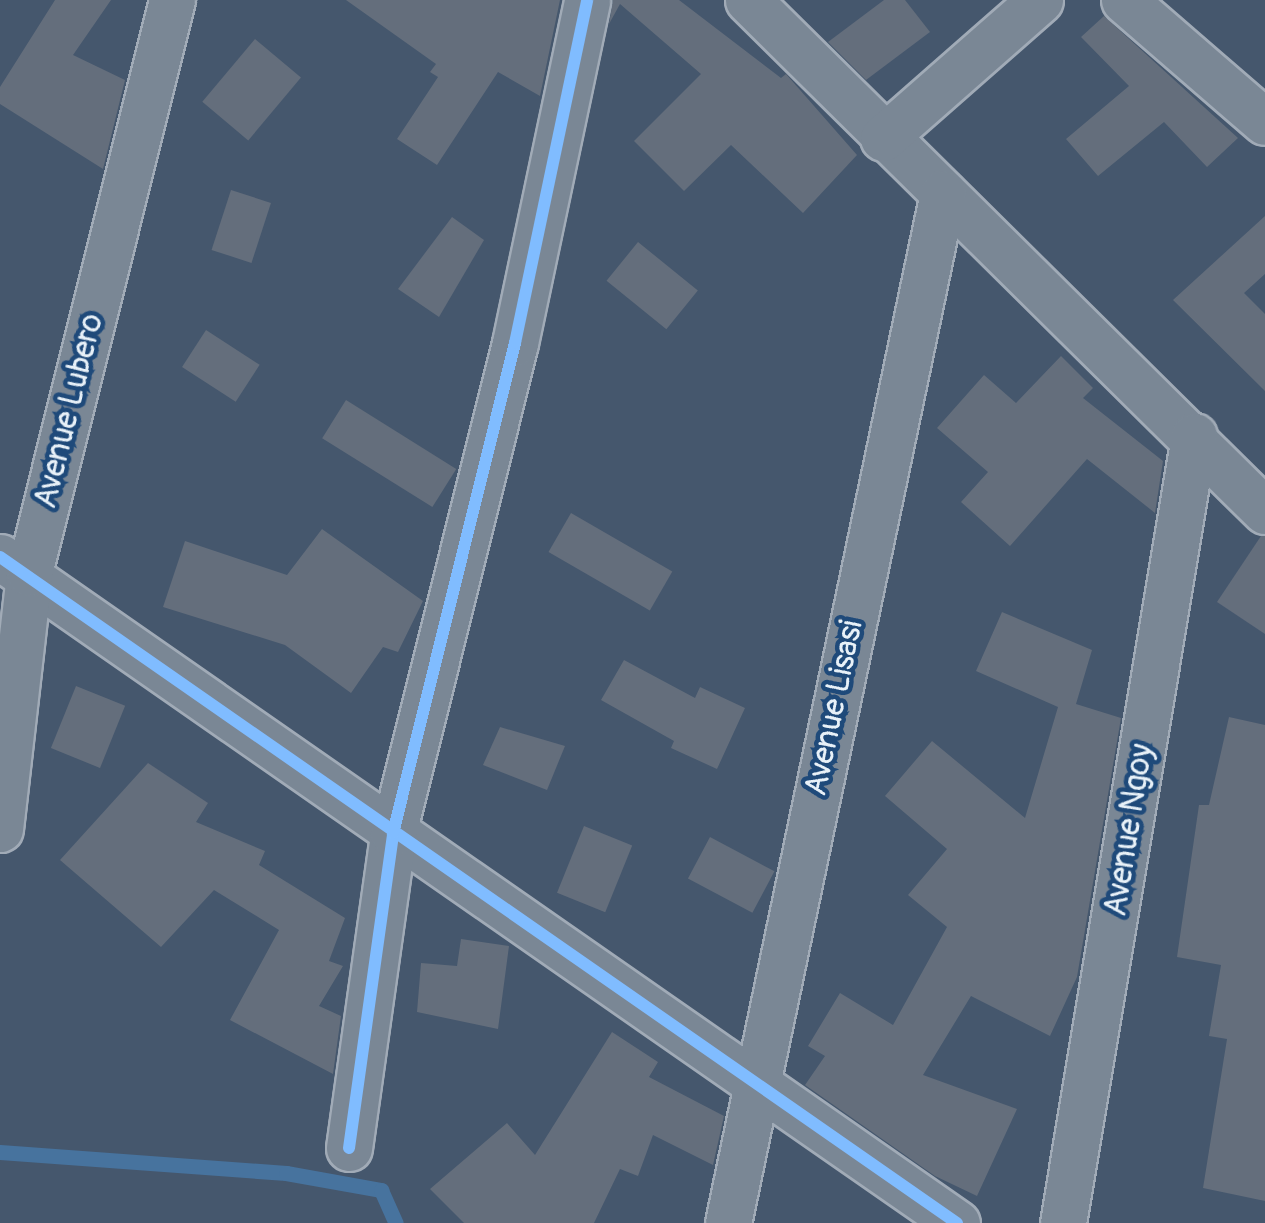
<!DOCTYPE html>
<style>
body{margin:0}
#map{position:relative;width:1265px;height:1223px;overflow:hidden;background:#45576d;font-family:Pangolin,sans-serif}
div>[style]{position:absolute}
.stream>*{height:15px;margin:-7.5px;padding:0 7.5px;transform-origin:7.5px;border-radius:7.5px;background:#47739e}
.building>*{inset:0;background:#646e7c;transform-origin:0 0}
.roads{filter:drop-shadow(2px 0 #a1abb7) drop-shadow(-2px 0 #a1abb7) drop-shadow(0 2px #a1abb7) drop-shadow(0 -2px #a1abb7)}
.minor>*{height:45px;margin:-22.5px;padding:0 22.5px;transform-origin:22.5px;border-radius:22.5px;background:#7a8795}
.cycleway>*{height:12px;margin:-6px;padding:0 6px;transform-origin:6px;border-radius:6px;background:#80bcff}
span{translate:-50% -50%;white-space:nowrap;text-align:center;line-height:1.15;-webkit-text-stroke:9px #1f4a7a;paint-order:stroke}
.street-label{font-size:32px;color:#e8f1f8}
</style>
<div id="map">
<div class="stream">
<i style="left:0;top:1152px;width:287px;rotate:4.2deg"></i>
<i style="left:286px;top:1173px;width:97px;rotate:10.1deg"></i>
<i style="left:381px;top:1190px;width:36px;rotate:66deg"></i>
</div>
<div class="building">
<i style="clip-path:polygon(55px 0,111px 0,73px 55px,125px 80px,103px 169px,0 104px,0 87px)"></i>
<i style="clip-path:polygon(346px 0,560px 0,540px 96px,498px 72px,437px 165px,397px 139px,438px 77px,430px 72px,436px 64px)"></i>
<i style="clip-path:polygon(613px 0,679px 0,781px 78px,786px 74px,857px 155px,803px 213px,731px 145px,684px 191px,634px 141px,701px 74px,620px 4px,609px 24px)"></i>
<i style="clip-path:polygon(884px 0,905px 0,930px 32px,866px 80px,828px 42px)"></i>
<i style="clip-path:polygon(1104px 16px,1238px 138px,1207px 167px,1164px 122px,1098px 176px,1066px 139px,1129px 86px,1081px 37px)"></i>
<i style="left:255px;top:39px;width:60px;height:82px;rotate:40deg"></i>
<i style="left:231px;top:190px;width:42px;height:63px;rotate:18deg"></i>
<i style="clip-path:polygon(1265px 216px,1265px 274px,1244px 293px,1265px 314px,1265px 391px,1173px 300px)"></i>
<i style="clip-path:polygon(452px 217px,484px 240px,439px 317px,398px 289px)"></i>
<i style="left:638px;top:242px;width:77px;height:50px;rotate:39deg"></i>
<i style="left:206px;top:330px;width:64px;height:44px;rotate:33deg"></i>
<i style="clip-path:polygon(1061px 356px,1093px 388px,1083px 398px,1163px 461px,1155px 513px,1087px 459px,1010px 546px,961px 502px,988px 472px,937px 428px,984px 375px,1016px 403px)"></i>
<i style="left:346px;top:400px;width:130px;height:45px;rotate:32deg"></i>
<i style="left:571px;top:513px;width:117px;height:45px;rotate:30deg"></i>
<i style="clip-path:polygon(322px 529px,423px 601px,398px 652px,383px 647px,351px 693px,285px 645px,163px 607px,185px 541px,287px 575px)"></i>
<i style="clip-path:polygon(1261px 536px,1265px 536px,1265px 634px,1217px 602px)"></i>
<i style="clip-path:polygon(1002px 612px,1092px 650px,1076px 704px,1121px 718px,1077px 977px,1050px 1036px,971px 996px,923px 1075px,1017px 1109px,977px 1196px,935px 1176px,805px 1085px,825px 1056px,808px 1046px,840px 993px,893px 1025px,947px 927px,908px 895px,947px 849px,885px 796px,932px 741px,1025px 818px,1058px 707px,976px 671px)"></i>
<i style="clip-path:polygon(624px 660px,695px 698px,700px 687px,745px 708px,717px 769px,671px 748px,674px 741px,601px 700px)"></i>
<i style="left:76px;top:686px;width:53px;height:67px;rotate:22deg"></i>
<i style="clip-path:polygon(1229px 717px,1265px 725px,1265px 1201px,1203px 1188px,1227px 1039px,1209px 1036px,1221px 965px,1177px 957px,1199px 805px,1209px 805px)"></i>
<i style="clip-path:polygon(500px 727px,565px 746px,547px 790px,483px 765px)"></i>
<i style="clip-path:polygon(148px 763px,208px 803px,196px 822px,265px 851px,259px 865px,345px 918px,329px 961px,343px 966px,319px 1006px,341px 1016px,333px 1074px,230px 1020px,279px 930px,214px 890px,161px 947px,60px 860px)"></i>
<i style="left:584px;top:826px;width:52px;height:72px;rotate:22deg"></i>
<i style="left:710px;top:837px;width:73px;height:47px;rotate:28deg"></i>
<i style="clip-path:polygon(461px 939px,509px 946px,498px 1029px,417px 1012px,421px 963px,457px 966px)"></i>
<i style="clip-path:polygon(612px 1032px,658px 1062px,649px 1077px,724px 1116px,713px 1165px,653px 1135px,638px 1176px,620px 1169px,594px 1223px,464px 1223px,430px 1189px,507px 1123px,535px 1155px)"></i>
</div>
<div class="roads">
<div class="minor">
<i style="left:748px;top:0;width:727px;rotate:44.67deg"></i>
<i style="left:1124px;top:0;width:186px;rotate:40.9deg"></i>
<i style="left:883px;top:138px;width:209px;rotate:-41.3deg"></i>
<i style="left:0;top:557px;width:1166px;rotate:34.84deg"></i>
<i style="left:0;top:829px;width:258px;rotate:-83.5deg"></i>
<i style="left:29px;top:573px;width:591px;rotate:-75.99deg"></i>
<i style="left:349px;top:1148px;width:318px;rotate:-82deg"></i>
<i style="left:393px;top:833px;width:505px;rotate:-76.02deg"></i>
<i style="left:515px;top:343px;width:350px;rotate:-78.1deg"></i>
<i style="left:728px;top:1223px;width:1052px;rotate:-78.21deg"></i>
<i style="left:1063px;top:1223px;width:798px;rotate:-80.55deg"></i>
</div>
</div>
<div class="cycleway">
<i style="left:0;top:557px;width:1166px;rotate:34.84deg"></i>
<i style="left:349px;top:1148px;width:318px;rotate:-82deg"></i>
<i style="left:393px;top:833px;width:505px;rotate:-76.02deg"></i>
<i style="left:515px;top:343px;width:350px;rotate:-78.1deg"></i>
</div>
<div class="street-label">
<span style="left:69px;top:411px;rotate:-76deg">Avenue Lubero</span>
<span style="left:834px;top:708px;rotate:-78deg">Avenue Lisasi</span>
<span style="left:1129px;top:830px;rotate:-81deg">Avenue Ngoy</span>
</div>
</div>
